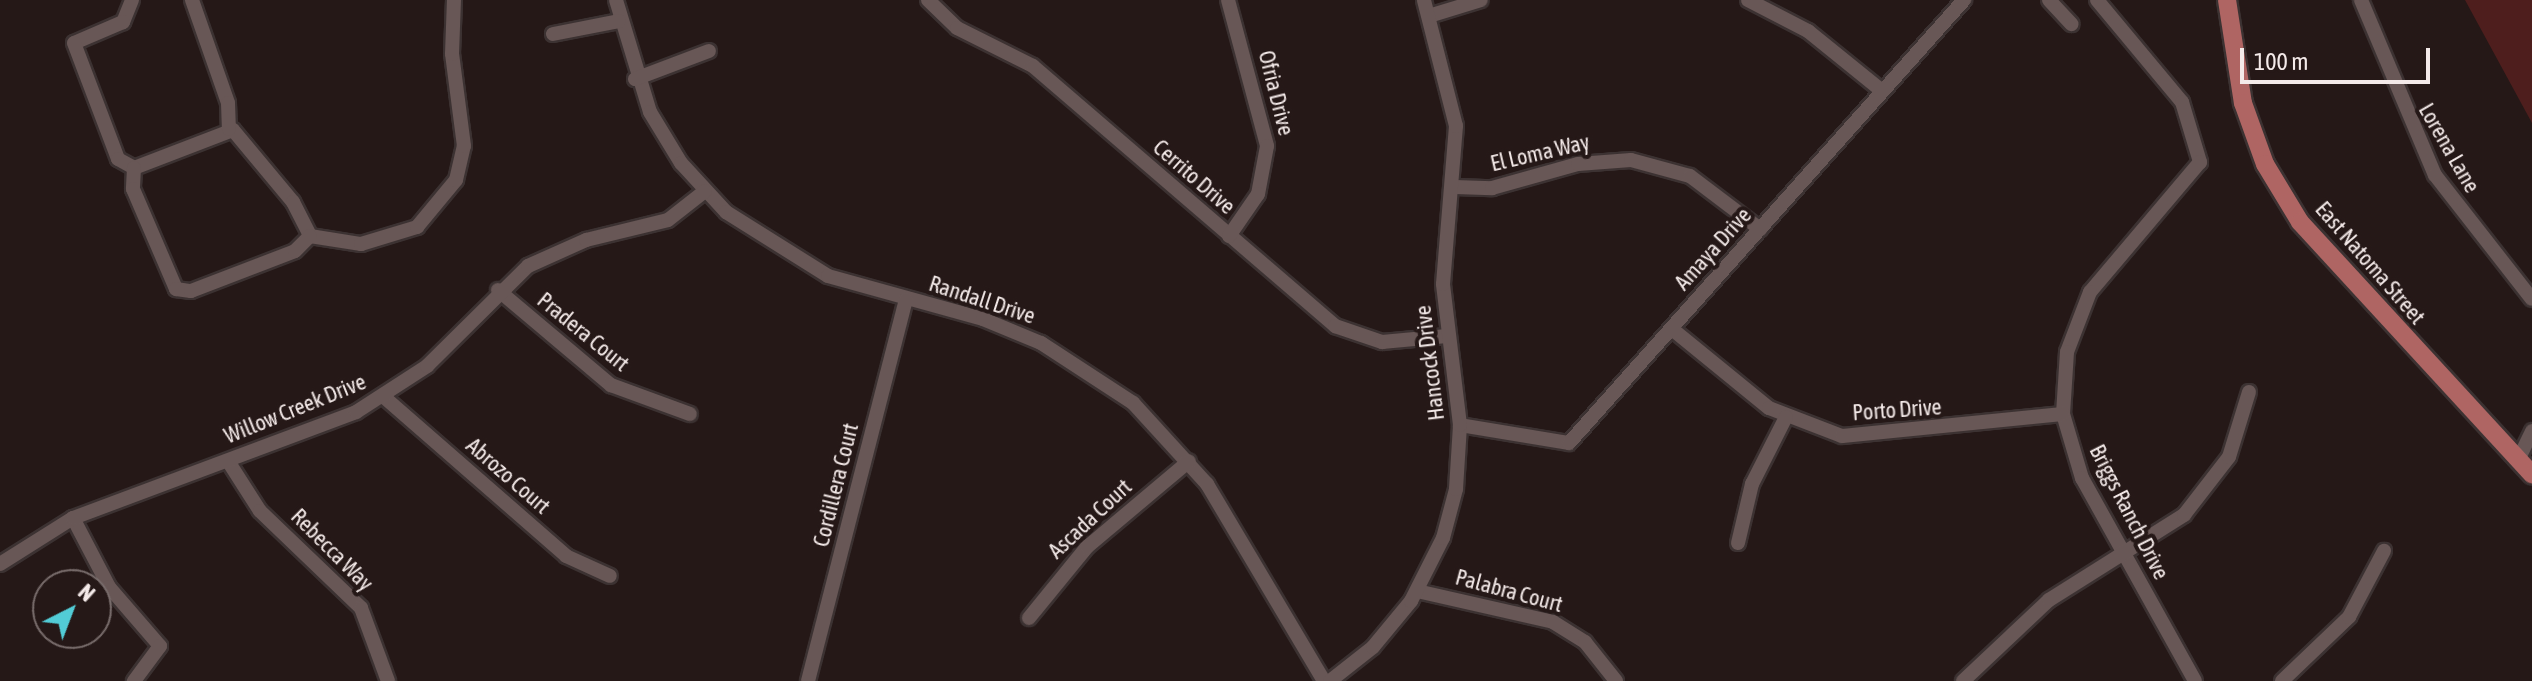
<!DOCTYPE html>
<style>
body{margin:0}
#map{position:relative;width:2532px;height:681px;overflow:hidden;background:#251817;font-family:"Asap Condensed",sans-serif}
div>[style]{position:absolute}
.green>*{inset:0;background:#4e1e1d}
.roads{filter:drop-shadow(2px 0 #3c3232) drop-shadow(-2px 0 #3c3232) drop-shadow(0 2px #3c3232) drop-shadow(0 -2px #3c3232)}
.minor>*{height:14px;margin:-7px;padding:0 7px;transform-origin:7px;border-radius:7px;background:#685756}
.major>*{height:18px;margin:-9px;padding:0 9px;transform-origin:9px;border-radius:9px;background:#af6563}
span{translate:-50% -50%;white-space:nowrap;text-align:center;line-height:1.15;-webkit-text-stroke:8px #251817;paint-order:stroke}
.street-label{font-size:22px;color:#f4eae9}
.north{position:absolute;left:32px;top:569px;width:80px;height:80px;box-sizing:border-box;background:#251817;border:2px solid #786c6b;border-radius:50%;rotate:42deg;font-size:22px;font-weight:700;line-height:32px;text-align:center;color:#f4eae9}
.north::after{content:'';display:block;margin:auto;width:28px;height:36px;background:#52ccd6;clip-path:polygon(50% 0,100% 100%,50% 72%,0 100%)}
.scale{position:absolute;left:2240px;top:48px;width:190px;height:36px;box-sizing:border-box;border:4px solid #f4eae9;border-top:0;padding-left:10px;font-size:24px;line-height:28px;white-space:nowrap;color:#f4eae9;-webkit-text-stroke:6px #251817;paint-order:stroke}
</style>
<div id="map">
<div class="green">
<i style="clip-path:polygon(2465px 0,2532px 0,2532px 123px)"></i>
</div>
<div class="roads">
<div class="minor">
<i style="left:132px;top:0;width:24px;rotate:112deg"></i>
<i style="left:123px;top:22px;width:53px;rotate:156.8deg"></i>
<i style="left:74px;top:43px;width:124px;rotate:69.2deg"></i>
<i style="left:118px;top:159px;width:18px;rotate:29deg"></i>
<i style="left:134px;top:168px;width:106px;rotate:-21deg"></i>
<i style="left:233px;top:130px;width:94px;rotate:50.2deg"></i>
<i style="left:293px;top:202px;width:38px;rotate:63deg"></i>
<i style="left:310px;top:236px;width:52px;rotate:8.9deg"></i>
<i style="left:361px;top:244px;width:59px;rotate:-16.9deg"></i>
<i style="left:417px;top:227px;width:61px;rotate:-50.3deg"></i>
<i style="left:456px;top:180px;width:35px;rotate:-77deg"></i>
<i style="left:464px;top:146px;width:93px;rotate:-97.4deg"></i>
<i style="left:452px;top:54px;width:54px;rotate:-87.9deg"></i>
<i style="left:192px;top:0;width:109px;rotate:70.7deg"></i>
<i style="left:228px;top:103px;width:26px;rotate:88deg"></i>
<i style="left:616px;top:0;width:117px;rotate:73.1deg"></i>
<i style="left:650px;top:112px;width:60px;rotate:58.7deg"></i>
<i style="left:681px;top:163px;width:67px;rotate:47.4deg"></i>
<i style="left:726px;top:212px;width:120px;rotate:32.1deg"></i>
<i style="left:828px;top:276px;width:161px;rotate:15.5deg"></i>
<i style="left:983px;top:319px;width:63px;rotate:22.5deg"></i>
<i style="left:1041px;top:343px;width:110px;rotate:33.1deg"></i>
<i style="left:1133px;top:403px;width:110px;rotate:47.6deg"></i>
<i style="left:1207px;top:484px;width:229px;rotate:59.3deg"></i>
<i style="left:928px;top:0;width:40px;rotate:44deg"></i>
<i style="left:957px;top:28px;width:85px;rotate:26.6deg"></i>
<i style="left:1033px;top:66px;width:399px;rotate:40.7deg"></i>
<i style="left:1335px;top:326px;width:50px;rotate:18.8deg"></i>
<i style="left:1382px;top:342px;width:65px;rotate:-5.3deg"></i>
<i style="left:1228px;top:0;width:151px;rotate:75deg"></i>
<i style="left:1267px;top:146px;width:49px;rotate:100.6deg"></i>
<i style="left:1258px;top:194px;width:51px;rotate:124.6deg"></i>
<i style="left:1748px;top:0;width:68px;rotate:27.3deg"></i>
<i style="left:1808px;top:31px;width:95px;rotate:39deg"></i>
<i style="left:2049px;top:0;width:33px;rotate:47deg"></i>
<i style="left:2097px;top:0;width:133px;rotate:50.2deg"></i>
<i style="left:2182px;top:102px;width:63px;rotate:73.3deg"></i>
<i style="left:2200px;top:162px;width:170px;rotate:130.2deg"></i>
<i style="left:2090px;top:292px;width:64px;rotate:111deg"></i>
<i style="left:2067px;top:352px;width:62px;rotate:93.7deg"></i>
<i style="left:2063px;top:414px;width:67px;rotate:73.5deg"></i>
<i style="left:2082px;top:478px;width:232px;rotate:60.9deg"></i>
<i style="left:2361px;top:0;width:190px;rotate:67.1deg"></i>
<i style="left:2435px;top:175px;width:157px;rotate:52deg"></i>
<i style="left:1429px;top:16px;width:54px;rotate:-17.1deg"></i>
<i style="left:553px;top:34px;width:67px;rotate:-11.1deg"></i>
<i style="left:635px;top:79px;width:79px;rotate:-20.7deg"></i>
<i style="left:134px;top:168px;width:21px;rotate:93deg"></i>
<i style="left:133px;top:189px;width:109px;rotate:66.7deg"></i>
<i style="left:176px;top:289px;width:15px;rotate:8deg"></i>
<i style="left:191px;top:291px;width:111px;rotate:-21deg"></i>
<i style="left:295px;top:251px;width:21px;rotate:-45deg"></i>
<i style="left:1455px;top:187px;width:37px;rotate:2deg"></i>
<i style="left:1492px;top:188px;width:89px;rotate:-15.6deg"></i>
<i style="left:1578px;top:164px;width:53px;rotate:-4.3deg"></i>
<i style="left:1631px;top:160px;width:61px;rotate:15.2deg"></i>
<i style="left:1690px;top:176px;width:88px;rotate:37.1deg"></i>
<i style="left:498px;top:290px;width:148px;rotate:40.1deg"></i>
<i style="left:611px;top:385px;width:84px;rotate:20.2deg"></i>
<i style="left:1672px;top:329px;width:125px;rotate:39.2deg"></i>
<i style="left:1769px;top:408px;width:78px;rotate:21deg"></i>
<i style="left:1842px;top:436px;width:222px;rotate:-5.7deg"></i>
<i style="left:384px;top:397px;width:242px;rotate:41.1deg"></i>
<i style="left:566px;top:556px;width:48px;rotate:24.4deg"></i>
<i style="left:1460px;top:425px;width:110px;rotate:9.4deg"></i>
<i style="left:1569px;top:443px;width:594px;rotate:-48.28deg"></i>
<i style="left:2519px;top:458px;width:30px;rotate:-64deg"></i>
<i style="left:228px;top:461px;width:59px;rotate:57.4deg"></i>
<i style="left:260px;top:511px;width:140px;rotate:43.8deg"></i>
<i style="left:361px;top:608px;width:78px;rotate:69.7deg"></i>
<i style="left:73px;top:518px;width:78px;rotate:62.4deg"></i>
<i style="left:109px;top:587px;width:78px;rotate:49.2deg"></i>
<i style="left:160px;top:646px;width:44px;rotate:126.6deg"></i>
<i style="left:1738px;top:543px;width:61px;rotate:-76.7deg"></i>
<i style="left:1752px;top:484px;width:75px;rotate:-63.1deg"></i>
<i style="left:0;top:564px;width:86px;rotate:-32.2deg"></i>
<i style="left:73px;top:518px;width:302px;rotate:-20.5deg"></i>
<i style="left:356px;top:412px;width:85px;rotate:-32.9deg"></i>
<i style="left:427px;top:366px;width:142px;rotate:-44.7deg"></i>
<i style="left:528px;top:266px;width:64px;rotate:-24.1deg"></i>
<i style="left:586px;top:240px;width:84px;rotate:-13.7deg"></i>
<i style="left:668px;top:220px;width:47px;rotate:-38.1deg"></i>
<i style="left:1417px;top:591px;width:139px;rotate:12.8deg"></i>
<i style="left:1553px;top:622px;width:38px;rotate:32deg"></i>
<i style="left:1585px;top:642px;width:50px;rotate:51.5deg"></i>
<i style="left:1029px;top:618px;width:92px;rotate:-50.8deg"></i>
<i style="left:1087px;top:547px;width:133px;rotate:-40.1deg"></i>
<i style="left:808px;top:681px;width:394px;rotate:-75.6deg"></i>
<i style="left:1330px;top:681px;width:55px;rotate:-38.3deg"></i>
<i style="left:1373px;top:647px;width:60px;rotate:-50.4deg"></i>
<i style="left:1411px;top:601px;width:71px;rotate:-63.1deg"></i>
<i style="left:1443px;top:538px;width:51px;rotate:-75.1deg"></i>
<i style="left:1456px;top:489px;width:64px;rotate:-86.4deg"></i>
<i style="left:1460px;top:425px;width:142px;rotate:-96.9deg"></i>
<i style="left:1443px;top:284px;width:159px;rotate:-85.3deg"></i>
<i style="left:1456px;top:126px;width:130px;rotate:-104.3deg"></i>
<i style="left:1963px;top:681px;width:118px;rotate:-43.3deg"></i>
<i style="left:2049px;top:600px;width:160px;rotate:-32.2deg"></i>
<i style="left:2184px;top:515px;width:73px;rotate:-52.2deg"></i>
<i style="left:2229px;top:457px;width:68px;rotate:-72.9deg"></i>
<i style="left:2282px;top:681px;width:93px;rotate:-43.7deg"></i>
<i style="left:2349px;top:617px;width:75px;rotate:-62.1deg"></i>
</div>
<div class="major">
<i style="left:2227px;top:0;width:104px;rotate:81.2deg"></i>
<i style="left:2243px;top:103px;width:65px;rotate:70.2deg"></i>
<i style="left:2265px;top:164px;width:68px;rotate:58.9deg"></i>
<i style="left:2300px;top:222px;width:343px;rotate:47.4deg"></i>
</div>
</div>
<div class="street-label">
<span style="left:1276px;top:93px;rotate:76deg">Ofria Drive</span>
<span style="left:2449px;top:148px;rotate:60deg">Lorena Lane</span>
<span style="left:1540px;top:153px;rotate:-13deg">El Loma Way</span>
<span style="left:1194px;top:177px;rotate:41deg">Cerrito Drive</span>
<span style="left:1713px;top:249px;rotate:-48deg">Amaya Drive</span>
<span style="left:2370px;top:263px;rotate:49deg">East Natoma Street</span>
<span style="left:982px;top:300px;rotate:18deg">Randall Drive</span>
<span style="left:583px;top:332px;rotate:39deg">Pradera Court</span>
<span style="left:1430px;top:363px;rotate:-97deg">Hancock Drive</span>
<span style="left:295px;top:409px;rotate:-22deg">Willow Creek Drive</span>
<span style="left:1897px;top:410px;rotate:-4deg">Porto Drive</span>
<span style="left:508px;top:476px;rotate:41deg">Abrozo Court</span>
<span style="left:836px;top:485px;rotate:-76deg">Cordillera Court</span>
<span style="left:2129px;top:512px;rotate:63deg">Briggs Ranch Drive</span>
<span style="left:1090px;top:519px;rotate:-43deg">Ascada Court</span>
<span style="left:332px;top:550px;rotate:45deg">Rebecca Way</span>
<span style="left:1509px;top:591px;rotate:15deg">Palabra Court</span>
</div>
<div class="north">N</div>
<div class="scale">100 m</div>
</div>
